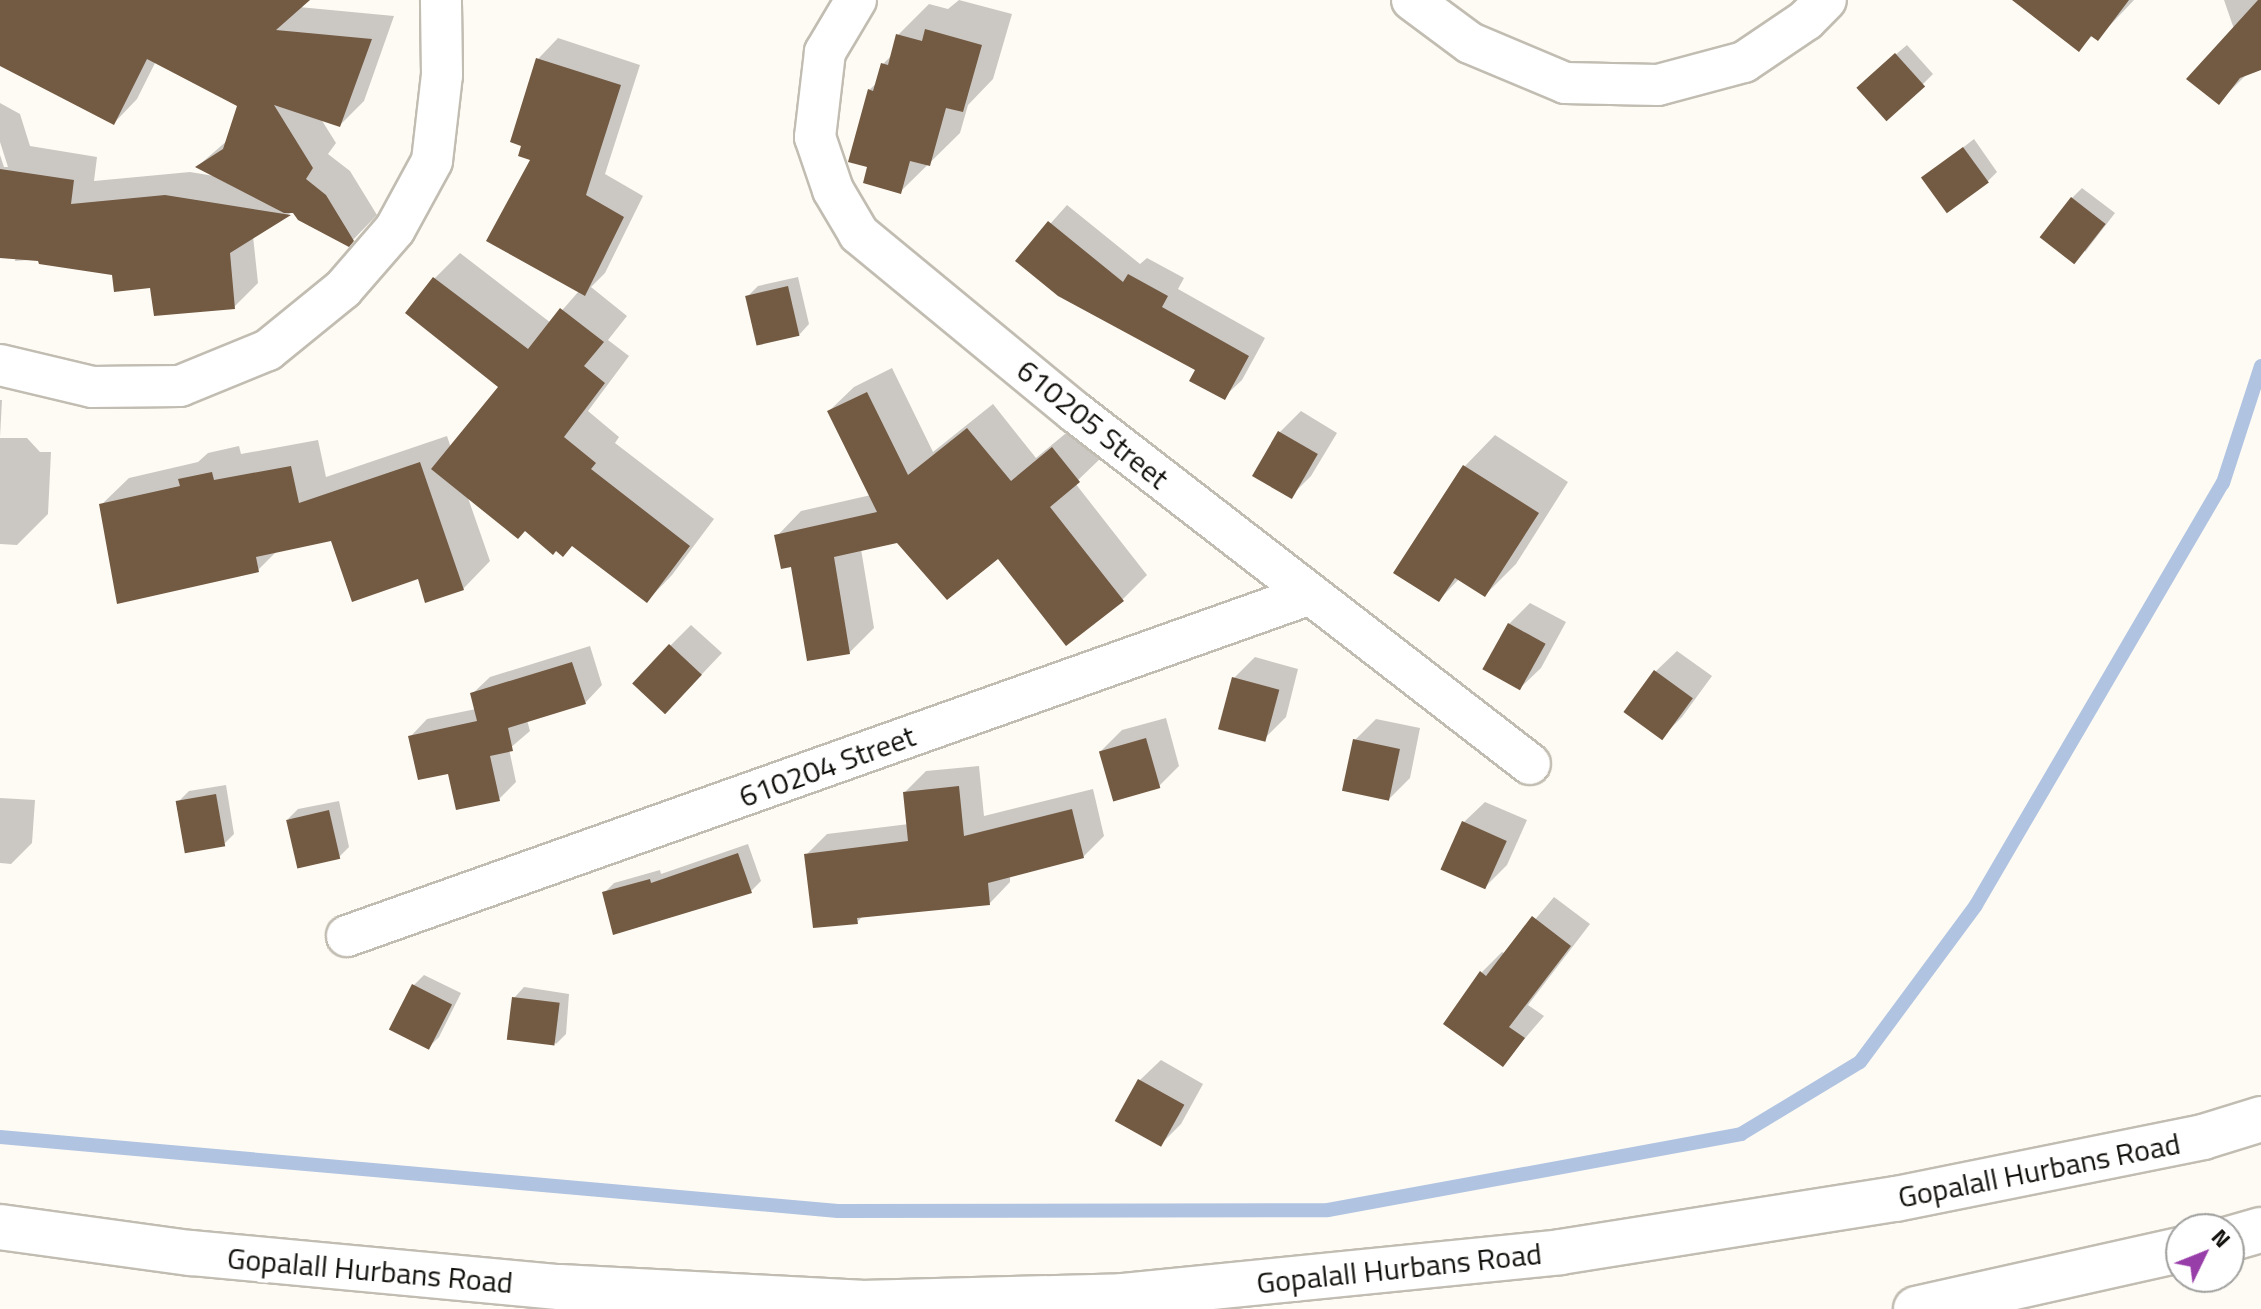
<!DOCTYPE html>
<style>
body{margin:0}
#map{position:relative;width:2261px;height:1309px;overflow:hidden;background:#fefbf4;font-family:"Titillium Web",sans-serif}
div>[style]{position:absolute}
.shadow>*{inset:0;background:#0003}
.stream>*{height:14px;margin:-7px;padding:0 7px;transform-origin:7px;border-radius:7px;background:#b0c3e1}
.building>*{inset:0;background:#735a43;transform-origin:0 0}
.roads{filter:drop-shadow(2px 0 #c2bdb2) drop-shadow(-2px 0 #c2bdb2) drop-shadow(0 2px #c2bdb2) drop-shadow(0 -2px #c2bdb2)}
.minor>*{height:40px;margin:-20px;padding:0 20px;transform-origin:20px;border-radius:20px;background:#fff}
.primary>*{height:44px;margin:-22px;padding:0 22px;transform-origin:22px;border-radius:22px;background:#fff}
span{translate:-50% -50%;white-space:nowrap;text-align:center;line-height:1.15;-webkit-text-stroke:8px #fff;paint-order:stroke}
.street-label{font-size:30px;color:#12110d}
.north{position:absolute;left:2165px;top:1213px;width:80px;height:80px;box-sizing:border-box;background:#fff;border:2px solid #a0a09e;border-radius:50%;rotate:47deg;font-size:22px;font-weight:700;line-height:32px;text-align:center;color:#12110d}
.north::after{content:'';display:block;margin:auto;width:28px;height:36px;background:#983ea9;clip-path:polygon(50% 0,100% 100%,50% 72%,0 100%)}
</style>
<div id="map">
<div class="shadow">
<i style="clip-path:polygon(0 0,307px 0,299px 7px,394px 16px,364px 101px,340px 125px,321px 119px,336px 143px,328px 154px,350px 171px,377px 215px,349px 244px,294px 211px,253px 236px,258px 283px,234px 307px,114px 273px,40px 259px,15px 261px,23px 211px,0 198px,0 155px,4px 167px,8px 167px,0 142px,0 103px,20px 114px,30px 146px,97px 157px,94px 181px,190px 172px,214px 176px,198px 166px,229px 139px,239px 105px,156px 61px,137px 99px,114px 123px,0 58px)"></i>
<i style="clip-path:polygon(959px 0,1012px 14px,993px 79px,968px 105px,960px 133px,900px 192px,870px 166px,869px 90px,878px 82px,883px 64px,893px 54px,898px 35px,929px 4px,948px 9px)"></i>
<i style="clip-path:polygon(2040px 0,2134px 0,2098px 38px,2093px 35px,2079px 49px)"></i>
<i style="clip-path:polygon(2224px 0,2261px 0,2261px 67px,2249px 72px,2219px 102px,2234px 29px)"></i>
<i style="clip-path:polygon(558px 38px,640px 65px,605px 174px,643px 196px,605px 273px,591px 287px,627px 316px,608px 340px,629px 356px,588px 411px,619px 437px,615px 443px,714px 519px,672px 575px,647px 601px,572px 545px,525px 529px,467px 495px,490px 561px,463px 589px,419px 577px,333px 539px,277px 551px,258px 570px,101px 505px,129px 478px,198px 462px,208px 453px,239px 446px,241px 454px,318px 440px,326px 477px,447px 436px,451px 448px,501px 386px,408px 313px,435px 278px,460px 253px,551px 323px,579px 291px,532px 159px,538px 59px)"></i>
<i style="clip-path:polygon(1907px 45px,1933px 74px,1923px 84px,1869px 77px)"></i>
<i style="clip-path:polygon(1974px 139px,1997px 172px,1987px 182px,1924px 178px)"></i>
<i style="clip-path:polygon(2082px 188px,2115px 213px,2085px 252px,2072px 198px)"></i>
<i style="clip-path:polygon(1067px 205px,1140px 264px,1147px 258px,1184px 278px,1178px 289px,1265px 338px,1242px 380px,1224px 397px,1198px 369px,1018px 260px)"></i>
<i style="clip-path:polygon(798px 277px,809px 324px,799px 335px,748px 296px,758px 286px)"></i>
<i style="clip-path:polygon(892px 368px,933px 452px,993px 404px,1036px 458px,1077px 424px,1103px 456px,1075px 483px,1147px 575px,1122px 600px,999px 556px,898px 541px,861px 549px,874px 628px,849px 653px,777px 536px,801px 511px,871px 495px,829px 411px,854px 387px)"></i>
<i style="clip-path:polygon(0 400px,2px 400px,0 437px)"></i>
<i style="clip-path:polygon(1301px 411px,1337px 433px,1311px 476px,1290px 497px,1280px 432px)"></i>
<i style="clip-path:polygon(1495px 435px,1568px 482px,1516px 564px,1485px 595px,1460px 578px,1439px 600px,1465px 466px)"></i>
<i style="clip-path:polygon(0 438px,27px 438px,40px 452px,51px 452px,48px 514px,17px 545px,0 544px)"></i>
<i style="clip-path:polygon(1530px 603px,1566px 622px,1541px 668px,1520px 688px,1509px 624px)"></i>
<i style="clip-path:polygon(691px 625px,722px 653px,667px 711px,670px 646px)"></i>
<i style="clip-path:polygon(590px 646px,602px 685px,585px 703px,527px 720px,530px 731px,509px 749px,516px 782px,499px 799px,449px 771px,410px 737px,427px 719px,476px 709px,472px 694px,490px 677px)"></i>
<i style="clip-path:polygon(1677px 651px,1712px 676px,1682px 717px,1661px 738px,1626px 713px,1656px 671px)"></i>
<i style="clip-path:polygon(1255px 657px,1298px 669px,1286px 717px,1265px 738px,1234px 678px)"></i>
<i style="clip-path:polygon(1166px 718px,1179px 766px,1159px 786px,1101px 751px,1122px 730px)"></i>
<i style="clip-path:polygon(1376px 719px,1420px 728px,1410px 778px,1389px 799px,1355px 740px)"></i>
<i style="clip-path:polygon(979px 766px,984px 816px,1093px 789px,1104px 836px,1083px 857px,1010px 875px,1010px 882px,990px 903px,864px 915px,857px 922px,806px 855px,827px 834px,909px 824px,905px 792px,926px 771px)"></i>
<i style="clip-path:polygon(226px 785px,234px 834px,224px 844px,178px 802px,189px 791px)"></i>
<i style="clip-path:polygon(0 798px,35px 800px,32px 843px,11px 864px,0 863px)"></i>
<i style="clip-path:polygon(339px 801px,349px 847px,339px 857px,288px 819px,298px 809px)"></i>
<i style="clip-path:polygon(1485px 802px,1527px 820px,1507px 865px,1486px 886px,1464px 822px)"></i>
<i style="clip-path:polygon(748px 844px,761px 881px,751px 891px,604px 893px,614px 883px,660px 870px,661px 874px)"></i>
<i style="clip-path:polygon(1554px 897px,1590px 924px,1528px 1005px,1544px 1016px,1503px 1064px,1482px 972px,1502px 952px,1506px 954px)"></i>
<i style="clip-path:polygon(424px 975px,461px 993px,439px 1037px,429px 1047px,414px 985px)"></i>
<i style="clip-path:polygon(524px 987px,569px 994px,566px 1034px,556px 1044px,514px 998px)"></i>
<i style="clip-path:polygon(1161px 1060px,1203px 1084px,1181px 1124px,1160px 1145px,1140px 1080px)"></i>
</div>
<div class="stream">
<i style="left:0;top:1137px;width:841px;rotate:5.05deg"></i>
<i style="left:838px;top:1211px;width:490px;rotate:-0.1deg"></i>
<i style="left:1328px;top:1210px;width:420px;rotate:-10.4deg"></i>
<i style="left:1741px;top:1134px;width:139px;rotate:-31.2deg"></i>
<i style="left:1860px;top:1062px;width:195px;rotate:-53.5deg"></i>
<i style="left:1976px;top:905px;width:489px;rotate:-59.7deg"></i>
<i style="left:2223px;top:483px;width:123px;rotate:-72deg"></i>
</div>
<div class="building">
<i style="clip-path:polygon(0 0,310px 0,276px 30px,372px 39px,340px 127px,274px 105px,313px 168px,306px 179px,326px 195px,354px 241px,349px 247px,298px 220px,293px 213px,284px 213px,195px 167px,223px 149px,237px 106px,147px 59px,114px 125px,0 66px)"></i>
<i style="clip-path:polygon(2012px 0,2129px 0,2098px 41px,2091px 36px,2079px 52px)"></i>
<i style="clip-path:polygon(2258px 0,2261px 0,2261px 70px,2240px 78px,2219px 105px,2186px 79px)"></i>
<i style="clip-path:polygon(925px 29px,982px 45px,963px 112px,946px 108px,930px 166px,910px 161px,901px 194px,863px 183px,867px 167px,848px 162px,868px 89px,873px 91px,881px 63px,888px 65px,896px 34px,922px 41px)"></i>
<i style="left:1895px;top:53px;width:45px;height:52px;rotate:48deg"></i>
<i style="clip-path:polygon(536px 58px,621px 85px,586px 195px,624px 217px,585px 296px,486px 241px,530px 160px,518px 156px,521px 146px,510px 142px)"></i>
<i style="left:1963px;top:147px;width:44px;height:52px;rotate:54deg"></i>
<i style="clip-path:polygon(0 169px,74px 180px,71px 204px,165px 195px,291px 215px,230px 253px,235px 309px,154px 316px,150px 288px,114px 292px,112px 275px,39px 264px,38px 261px,0 258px)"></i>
<i style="left:2071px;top:197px;width:44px;height:51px;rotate:38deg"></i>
<i style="clip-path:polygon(1048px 221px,1123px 282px,1128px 274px,1168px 296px,1162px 307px,1249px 356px,1225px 400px,1189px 381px,1195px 370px,1058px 296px,1015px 261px)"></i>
<i style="clip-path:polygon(433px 277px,528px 349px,560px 308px,604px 342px,584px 366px,605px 383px,564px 437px,596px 463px,591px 469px,690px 546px,647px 603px,572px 546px,563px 557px,556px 551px,553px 555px,525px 531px,518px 539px,431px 469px,498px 387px,405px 313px)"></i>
<i style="left:788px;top:286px;width:51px;height:44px;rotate:77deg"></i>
<i style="clip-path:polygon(867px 392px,908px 475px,967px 428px,1011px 481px,1052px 447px,1080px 482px,1050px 507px,1124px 601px,1066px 646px,998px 559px,947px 600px,897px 543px,834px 557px,850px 654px,807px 661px,791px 567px,781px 569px,774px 535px,877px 512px,827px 411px)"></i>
<i style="left:1278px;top:431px;width:46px;height:52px;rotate:30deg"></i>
<i style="clip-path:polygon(420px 462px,464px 590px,425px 603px,418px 579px,352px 602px,331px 541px,256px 557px,259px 572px,117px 604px,99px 504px,180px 486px,178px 479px,212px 472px,214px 480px,291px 466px,299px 503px)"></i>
<i style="clip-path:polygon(1463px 465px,1539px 513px,1485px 597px,1455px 578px,1439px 602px,1393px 573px)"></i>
<i style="left:1508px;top:623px;width:43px;height:53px;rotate:29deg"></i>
<i style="left:669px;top:644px;width:45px;height:54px;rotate:43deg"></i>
<i style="clip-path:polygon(572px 662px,586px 704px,508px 728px,513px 751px,490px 756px,500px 801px,456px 810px,448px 774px,418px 780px,408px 736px,477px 721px,470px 693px)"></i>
<i style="left:1654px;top:670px;width:48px;height:52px;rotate:36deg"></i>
<i style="left:1232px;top:677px;width:49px;height:54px;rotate:15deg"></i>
<i style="left:1146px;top:738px;width:52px;height:49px;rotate:74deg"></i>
<i style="left:1353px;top:739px;width:48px;height:53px;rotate:12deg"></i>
<i style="clip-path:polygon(959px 786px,964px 836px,1072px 809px,1084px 858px,988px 883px,990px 905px,857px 918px,858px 924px,813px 928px,804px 854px,908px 841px,903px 792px)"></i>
<i style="left:216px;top:794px;width:53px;height:41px;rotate:80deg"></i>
<i style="left:329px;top:810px;width:50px;height:44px;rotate:77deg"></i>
<i style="left:1462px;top:821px;width:49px;height:53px;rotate:24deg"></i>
<i style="clip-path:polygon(738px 853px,752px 893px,613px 935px,602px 892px,650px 879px,651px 883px)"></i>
<i style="clip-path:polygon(1532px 916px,1571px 946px,1509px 1027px,1525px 1038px,1503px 1067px,1443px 1024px,1480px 971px,1486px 976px)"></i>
<i style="left:412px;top:984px;width:45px;height:51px;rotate:27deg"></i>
<i style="left:512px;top:997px;width:48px;height:43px;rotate:7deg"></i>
<i style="left:1138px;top:1079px;width:53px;height:48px;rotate:29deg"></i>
</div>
<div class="roads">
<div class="minor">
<i style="left:856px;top:0;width:61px;rotate:120.8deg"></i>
<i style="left:825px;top:52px;width:86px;rotate:96.7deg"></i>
<i style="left:815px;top:137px;width:56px;rotate:71.2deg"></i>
<i style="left:833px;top:190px;width:51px;rotate:59.4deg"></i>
<i style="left:859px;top:234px;width:280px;rotate:39.5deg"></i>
<i style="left:1075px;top:412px;width:575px;rotate:37.73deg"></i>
<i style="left:1412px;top:0;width:72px;rotate:36.6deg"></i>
<i style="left:1470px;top:43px;width:103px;rotate:22.8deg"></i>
<i style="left:1565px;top:83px;width:93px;rotate:1.2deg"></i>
<i style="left:1658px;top:85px;width:89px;rotate:-15deg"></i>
<i style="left:1744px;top:62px;width:75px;rotate:-34.1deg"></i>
<i style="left:1806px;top:20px;width:28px;rotate:-45deg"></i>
<i style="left:0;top:365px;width:95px;rotate:13.4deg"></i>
<i style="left:92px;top:387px;width:88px;rotate:-0.7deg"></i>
<i style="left:180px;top:386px;width:95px;rotate:-22.2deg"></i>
<i style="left:268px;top:350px;width:97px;rotate:-39.1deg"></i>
<i style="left:343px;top:289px;width:79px;rotate:-49.1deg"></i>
<i style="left:395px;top:229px;width:77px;rotate:-61.4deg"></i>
<i style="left:432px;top:161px;width:87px;rotate:-83.4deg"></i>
<i style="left:442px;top:75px;width:75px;rotate:-90.8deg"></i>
<i style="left:347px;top:936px;width:1020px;rotate:-19.54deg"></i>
</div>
<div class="primary">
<i style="left:0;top:1227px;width:193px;rotate:7.8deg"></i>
<i style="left:191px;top:1253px;width:371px;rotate:5.3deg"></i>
<i style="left:560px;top:1287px;width:301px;rotate:3deg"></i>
<i style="left:861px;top:1303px;width:262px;rotate:-1.5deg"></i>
<i style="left:1123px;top:1296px;width:439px;rotate:-5.7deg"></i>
<i style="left:1560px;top:1252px;width:340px;rotate:-9deg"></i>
<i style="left:1896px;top:1199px;width:313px;rotate:-11.4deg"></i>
<i style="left:2203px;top:1137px;width:61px;rotate:-17.2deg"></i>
<i style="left:2229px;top:1239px;width:33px;rotate:-16deg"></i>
<i style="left:1916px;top:1309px;width:271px;rotate:-12.6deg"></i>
</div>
</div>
<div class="street-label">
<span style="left:1093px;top:424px;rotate:39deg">610205 Street</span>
<span style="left:827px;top:766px;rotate:-20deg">610204 Street</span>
<span style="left:2039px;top:1170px;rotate:-11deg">Gopalall Hurbans Road</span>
<span style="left:1399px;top:1268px;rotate:-6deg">Gopalall Hurbans Road</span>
<span style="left:370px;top:1270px;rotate:5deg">Gopalall Hurbans Road</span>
</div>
<div class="north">N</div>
</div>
